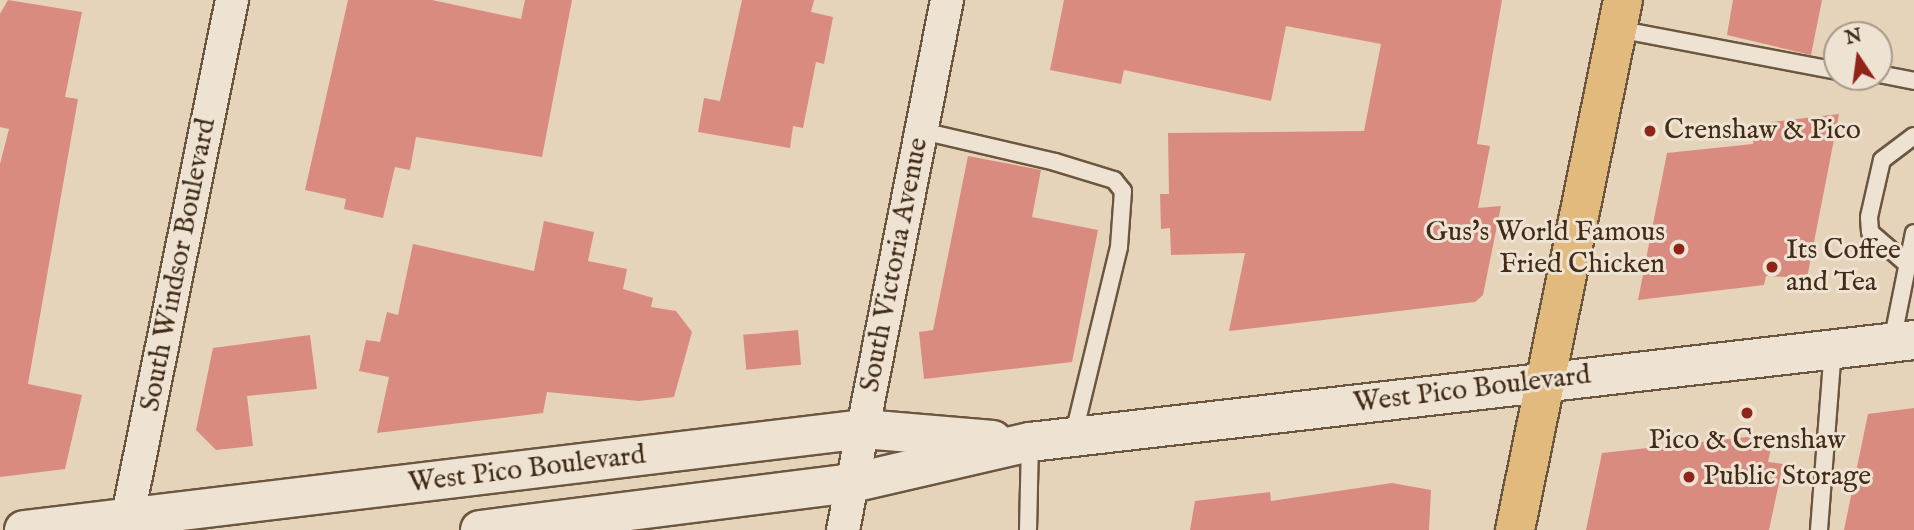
<!DOCTYPE html>
<style>
body{margin:0}
#map{position:relative;width:1914px;height:530px;overflow:hidden;background:#e5d3ba;font-family:"IM FELL English",serif}
div>[style]{position:absolute}
.building>*{inset:0;background:#da8b80;transform-origin:0 0}
.roads{filter:drop-shadow(2px 0 #6b5640) drop-shadow(-2px 0 #6b5640) drop-shadow(0 2px #6b5640) drop-shadow(0 -2px #6b5640)}
.lane>*{height:16px;margin:-8px;padding:0 8px;transform-origin:8px;border-radius:8px;background:#eee2d2}
.street>*{height:32px;margin:-16px;padding:0 16px;transform-origin:16px;border-radius:16px;background:#eee2d2}
.secondary>*{height:38px;margin:-19px;padding:0 19px;transform-origin:19px;border-radius:19px;background:#eee2d2}
.primary>*{height:38px;margin:-19px;padding:0 19px;transform-origin:19px;border-radius:19px;background:#e2ba7d}
.dots>*{width:19px;height:19px;translate:-50% -50%;box-sizing:border-box;border:4px solid #eee2d2;border-radius:50%}
span{translate:-50% -50%;white-space:nowrap;text-align:center;line-height:1.15;-webkit-text-stroke:6px #eee2d2;paint-order:stroke}
.poi-label{font-size:28px;color:#422c18}
.left{translate:0 -50%;text-align:left}
.right{translate:-100% -50%;text-align:right}
.street-label{font-size:28px;color:#422c18}
.north{position:absolute;left:1823px;top:21px;width:70px;height:70px;box-sizing:border-box;background:#eee2d2;border:2px solid #a99988;border-radius:50%;rotate:347deg;font-size:19px;font-weight:700;line-height:28px;text-align:center;color:#422c18}
.north::after{content:'';display:block;margin:auto;width:24px;height:32px;background:#8f2418;clip-path:polygon(50% 0,100% 100%,50% 72%,0 100%)}
</style>
<div id="map">
<div class="building">
<i style="clip-path:polygon(8px 0,82px 12px,65px 97px,78px 99px,28px 384px,82px 395px,65px 469px,0 477px,0 164px,9px 129px,0 127px,0 14px)"></i>
<i style="clip-path:polygon(348px 0,432px 0,521px 19px,525px 0,572px 0,542px 157px,416px 137px,410px 170px,395px 167px,383px 218px,344px 209px,346px 199px,305px 190px)"></i>
<i style="clip-path:polygon(742px 0,814px 0,811px 12px,833px 17px,824px 64px,816px 62px,803px 128px,793px 126px,790px 148px,698px 132px,704px 98px,720px 101px)"></i>
<i style="clip-path:polygon(1064px 0,1502px 0,1477px 144px,1490px 146px,1478px 208px,1501px 206px,1483px 295px,1475px 302px,1229px 331px,1245px 253px,1171px 255px,1170px 228px,1161px 229px,1160px 194px,1169px 194px,1168px 133px,1364px 131px,1381px 44px,1286px 26px,1271px 101px,1124px 70px,1121px 84px,1050px 70px)"></i>
<i style="clip-path:polygon(1733px 0,1822px 0,1811px 55px,1727px 35px)"></i>
<i style="clip-path:polygon(1839px 114px,1807px 278px,1766px 276px,1764px 285px,1638px 300px,1667px 153px,1753px 144px,1756px 124px)"></i>
<i style="clip-path:polygon(968px 156px,1041px 170px,1032px 217px,1098px 230px,1072px 362px,924px 379px,919px 332px,933px 330px)"></i>
<i style="clip-path:polygon(544px 221px,594px 232px,588px 261px,627px 269px,623px 289px,653px 298px,651px 307px,676px 311px,692px 332px,674px 397px,639px 401px,547px 392px,543px 413px,377px 433px,389px 377px,359px 371px,366px 340px,380px 342px,387px 312px,398px 315px,413px 244px,534px 271px)"></i>
<i style="left:798px;top:330px;width:35px;height:55px;rotate:85deg"></i>
<i style="clip-path:polygon(310px 335px,317px 389px,247px 396px,253px 446px,216px 450px,196px 430px,213px 348px)"></i>
<i style="clip-path:polygon(1914px 408px,1914px 530px,1844px 530px,1868px 414px)"></i>
<i style="clip-path:polygon(1774px 434px,1768px 462px,1783px 464px,1769px 530px,1586px 530px,1602px 453px)"></i>
<i style="clip-path:polygon(1392px 483px,1431px 490px,1429px 530px,1190px 530px,1195px 501px,1270px 492px,1271px 501px)"></i>
</div>
<div class="roads">
<div class="lane">
<i style="left:1617px;top:29px;width:224px;rotate:10.8deg"></i>
<i style="left:1879px;top:74px;width:36px;rotate:11deg"></i>
<i style="left:922px;top:131px;width:137px;rotate:13.1deg"></i>
<i style="left:1055px;top:162px;width:62px;rotate:17deg"></i>
<i style="left:1114px;top:180px;width:14px;rotate:51deg"></i>
<i style="left:1123px;top:191px;width:56px;rotate:94.1deg"></i>
<i style="left:1119px;top:247px;width:195px;rotate:103.6deg"></i>
<i style="left:1908px;top:265px;width:50px;rotate:-139deg"></i>
<i style="left:1870px;top:232px;width:15px;rotate:-94deg"></i>
<i style="left:1869px;top:217px;width:58px;rotate:-77.2deg"></i>
<i style="left:1882px;top:160px;width:40px;rotate:-37deg"></i>
<i style="left:1892px;top:342px;width:111px;rotate:-78.6deg"></i>
<i style="left:1028px;top:530px;width:88px;rotate:-88.7deg"></i>
<i style="left:1819px;top:530px;width:182px;rotate:-85.6deg"></i>
</div>
<div class="street">
<i style="left:125px;top:530px;width:541px;rotate:-78.59deg"></i>
<i style="left:843px;top:530px;width:540px;rotate:-78.9deg"></i>
</div>
<div class="secondary">
<i style="left:24px;top:530px;width:845px;rotate:-6.86deg"></i>
<i style="left:863px;top:429px;width:130px;rotate:4.8deg"></i>
<i style="left:480px;top:530px;width:375px;rotate:-7.2deg"></i>
<i style="left:852px;top:483px;width:183px;rotate:-13deg"></i>
<i style="left:1030px;top:442px;width:890px;rotate:-6.58deg"></i>
</div>
<div class="primary">
<i style="left:1515px;top:530px;width:541px;rotate:-78.48deg"></i>
</div>
</div>
<div class="dots">
<i style="left:1650px;top:131px;background:#8f2418"></i>
<i style="left:1679px;top:249px;background:#8f2418"></i>
<i style="left:1772px;top:267px;background:#8f2418"></i>
<i style="left:1747px;top:413px;background:#8f2418"></i>
<i style="left:1689px;top:477px;background:#8f2418"></i>
</div>
<div class="poi-label">
<span class="left" style="left:1664px;top:131px">Crenshaw &amp; Pico</span>
<span class="right" style="left:1665px;top:249px">Gus's World Famous<br>Fried Chicken</span>
<span class="left" style="left:1786px;top:267px">Its Coffee<br>and Tea</span>
<span style="left:1747px;top:441px">Pico &amp; Crenshaw</span>
<span class="left" style="left:1703px;top:477px">Public Storage</span>
</div>
<div class="street-label">
<span style="left:179px;top:265px;rotate:-79deg">South Windsor Boulevard</span>
<span style="left:895px;top:265px;rotate:-79deg">South Victoria Avenue</span>
<span style="left:1472px;top:390px;rotate:-7deg">West Pico Boulevard</span>
<span style="left:527px;top:470px;rotate:-7deg">West Pico Boulevard</span>
</div>
<div class="north">N</div>
</div>
